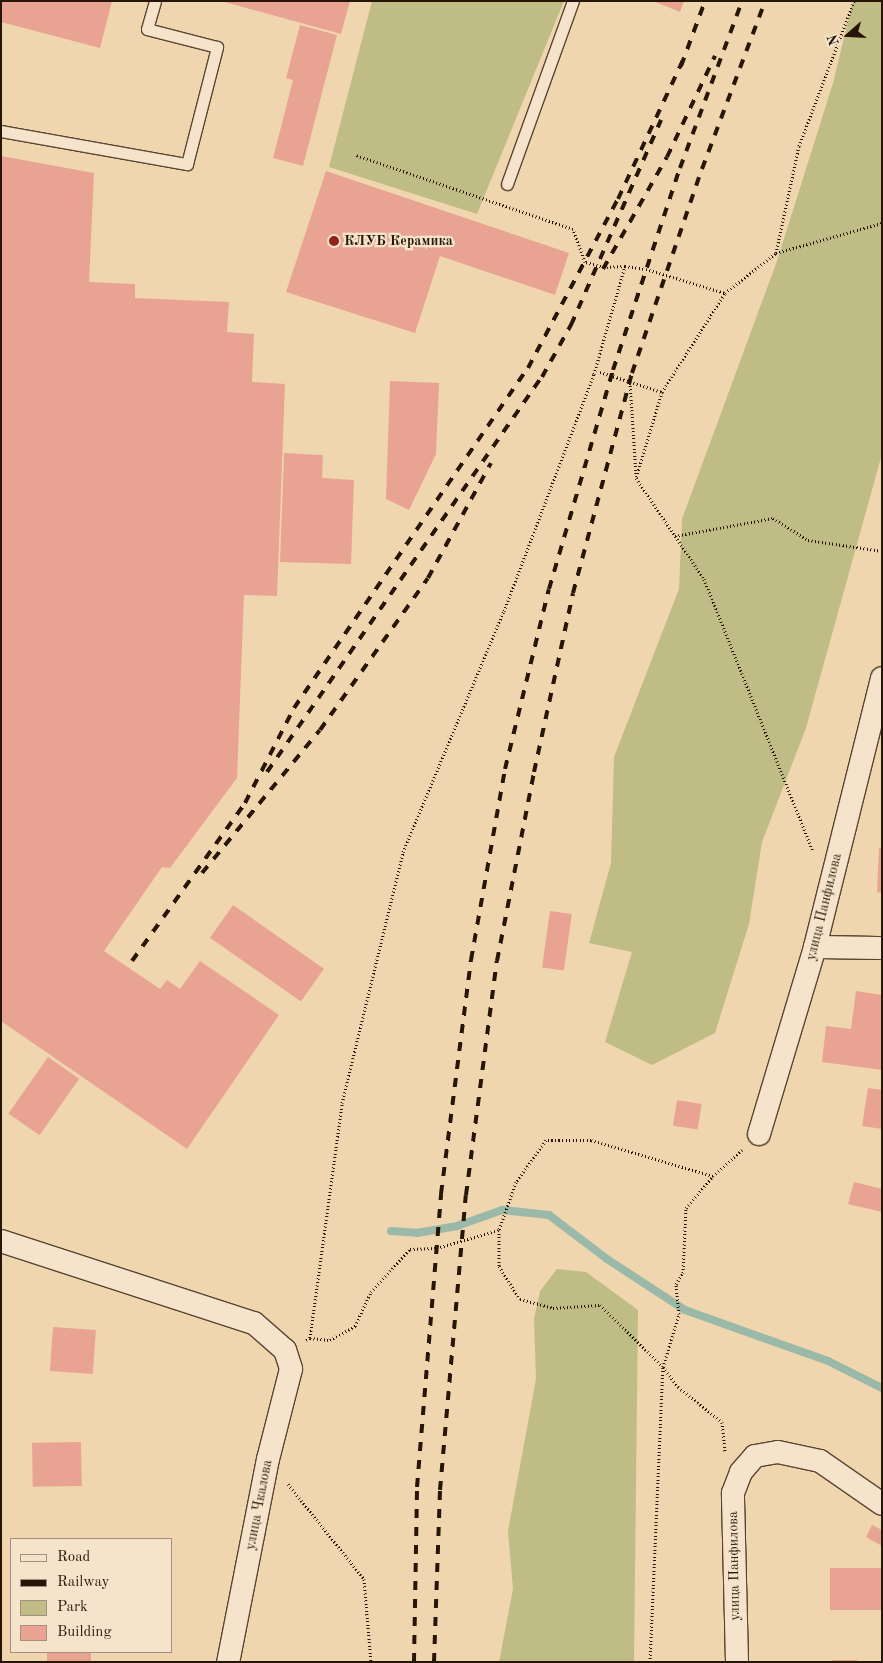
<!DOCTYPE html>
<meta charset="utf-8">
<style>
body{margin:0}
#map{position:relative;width:883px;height:1663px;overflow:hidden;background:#f0d6af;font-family:"Old Standard TT",serif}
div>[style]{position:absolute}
.green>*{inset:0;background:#c0bc86}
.stream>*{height:8px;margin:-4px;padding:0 4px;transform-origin:4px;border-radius:4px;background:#9ab9a8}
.building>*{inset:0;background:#e9a393;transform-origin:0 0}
.path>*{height:3px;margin-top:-1.5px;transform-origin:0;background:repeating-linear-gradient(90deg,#271505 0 1px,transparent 0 3.5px)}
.roads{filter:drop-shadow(1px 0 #594530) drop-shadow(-1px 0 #594530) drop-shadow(0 1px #594530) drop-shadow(0 -1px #594530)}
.lane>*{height:11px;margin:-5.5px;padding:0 5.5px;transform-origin:5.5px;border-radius:5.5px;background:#f5e4cb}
.street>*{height:22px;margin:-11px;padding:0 11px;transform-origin:11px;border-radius:11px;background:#f5e4cb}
.rail>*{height:4px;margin-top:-2px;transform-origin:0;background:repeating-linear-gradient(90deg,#271505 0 9px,transparent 0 18px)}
.dots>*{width:14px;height:14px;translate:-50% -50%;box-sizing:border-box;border:2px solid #f5e4cb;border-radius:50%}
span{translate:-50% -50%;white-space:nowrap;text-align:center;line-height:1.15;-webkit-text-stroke:4.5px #f5e4cb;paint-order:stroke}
.poi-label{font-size:14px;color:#271505;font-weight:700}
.left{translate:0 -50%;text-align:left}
.street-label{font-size:14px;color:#271505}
.frame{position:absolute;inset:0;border:2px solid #271505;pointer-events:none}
.legend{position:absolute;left:10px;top:1538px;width:162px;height:115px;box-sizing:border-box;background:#f5e4cb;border:1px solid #a3917c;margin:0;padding:6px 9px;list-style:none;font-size:15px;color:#271505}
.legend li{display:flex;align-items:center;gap:10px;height:25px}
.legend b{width:25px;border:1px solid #a3917c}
.north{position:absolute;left:823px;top:10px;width:50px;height:50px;-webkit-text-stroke:4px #f5e4cb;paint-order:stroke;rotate:251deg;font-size:14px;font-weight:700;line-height:20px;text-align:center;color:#271505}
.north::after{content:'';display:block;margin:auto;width:18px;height:22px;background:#271505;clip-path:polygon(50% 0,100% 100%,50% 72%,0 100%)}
</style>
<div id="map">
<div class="green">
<i style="clip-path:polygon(372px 1px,564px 1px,477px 214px,329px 167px)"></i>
<i style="clip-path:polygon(853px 1px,882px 1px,882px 454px,806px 728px,762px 842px,749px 924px,715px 1033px,652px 1065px,605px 1042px,632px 952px,589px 943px,611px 863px,614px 757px,679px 589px,682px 519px,777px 261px,833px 83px)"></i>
<i style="clip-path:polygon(557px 1269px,586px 1272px,638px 1310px,634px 1662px,499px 1662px,513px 1589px,508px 1531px,536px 1379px,534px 1319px,540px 1291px)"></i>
</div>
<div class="stream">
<i style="left:391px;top:1231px;width:26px;rotate:4deg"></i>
<i style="left:417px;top:1233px;width:41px;rotate:-9.9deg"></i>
<i style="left:457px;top:1226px;width:48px;rotate:-19.6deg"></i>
<i style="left:502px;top:1210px;width:47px;rotate:6.1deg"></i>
<i style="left:549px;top:1215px;width:73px;rotate:37.2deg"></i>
<i style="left:607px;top:1259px;width:93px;rotate:33.2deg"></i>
<i style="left:685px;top:1310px;width:152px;rotate:19.6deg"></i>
<i style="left:828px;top:1361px;width:60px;rotate:26.6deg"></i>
</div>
<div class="building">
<i style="clip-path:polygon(1px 1px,112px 1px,100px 48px,1px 22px)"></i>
<i style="clip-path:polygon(221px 1px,350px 1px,341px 34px)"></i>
<i style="clip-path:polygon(653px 1px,684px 1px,680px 12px)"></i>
<i style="clip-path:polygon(300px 25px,337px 35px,303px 166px,273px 158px,293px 80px,286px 78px)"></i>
<i style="clip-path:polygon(1px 156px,94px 173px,89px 282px,135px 284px,135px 298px,229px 302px,227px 332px,254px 334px,252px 382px,285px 384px,277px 596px,244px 595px,237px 778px,170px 868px,162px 867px,104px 951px,160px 989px,167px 980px,180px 989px,200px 961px,279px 1015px,187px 1149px,1px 1021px)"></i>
<i style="clip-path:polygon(326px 171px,569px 253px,555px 295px,440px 256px,415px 333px,286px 292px)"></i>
<i style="clip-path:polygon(390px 381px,439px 383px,436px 454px,409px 510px,386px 499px)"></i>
<i style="clip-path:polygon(284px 453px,323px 455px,322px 478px,354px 480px,351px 564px,280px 562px)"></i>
<i style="clip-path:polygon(879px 848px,882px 848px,882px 893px,877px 892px)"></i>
<i style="left:233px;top:905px;width:111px;height:40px;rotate:35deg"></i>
<i style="left:550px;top:911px;width:22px;height:57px;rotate:8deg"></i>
<i style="clip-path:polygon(856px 991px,882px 995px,882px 1070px,822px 1062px,826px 1026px,851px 1029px)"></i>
<i style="left:48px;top:1057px;width:38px;height:69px;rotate:35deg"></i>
<i style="clip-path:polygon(868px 1088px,882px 1090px,882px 1129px,862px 1126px)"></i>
<i style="left:677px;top:1100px;width:25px;height:26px;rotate:9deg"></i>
<i style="clip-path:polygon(854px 1182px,882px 1189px,882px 1212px,848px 1204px)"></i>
<i style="left:53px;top:1327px;width:43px;height:44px;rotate:4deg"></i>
<i style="left:81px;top:1442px;width:44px;height:49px;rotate:89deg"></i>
<i style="clip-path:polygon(872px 1525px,882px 1530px,882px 1546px,866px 1537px)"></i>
<i style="left:882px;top:1568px;width:42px;height:52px;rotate:90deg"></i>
<i style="left:47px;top:1652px;width:44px;height:10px"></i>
<i style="left:832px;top:1660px;width:25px;height:2px"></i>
</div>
<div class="path">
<i style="left:776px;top:253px;width:109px;rotate:-77.9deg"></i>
<i style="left:799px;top:146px;width:155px;rotate:-69.2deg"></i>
<i style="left:625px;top:266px;width:21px;rotate:8deg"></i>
<i style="left:646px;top:269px;width:83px;rotate:16.9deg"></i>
<i style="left:725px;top:293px;width:65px;rotate:-38.1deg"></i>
<i style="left:776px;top:253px;width:110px;rotate:-15.8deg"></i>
<i style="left:600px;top:372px;width:65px;rotate:17.9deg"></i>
<i style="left:662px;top:392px;width:117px;rotate:-57.5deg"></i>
<i style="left:630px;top:382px;width:93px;rotate:86.3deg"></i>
<i style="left:662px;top:392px;width:90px;rotate:106.8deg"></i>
<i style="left:636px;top:478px;width:122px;rotate:56deg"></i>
<i style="left:704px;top:579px;width:293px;rotate:68.2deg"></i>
<i style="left:675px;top:536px;width:100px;rotate:-10.4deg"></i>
<i style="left:773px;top:518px;width:41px;rotate:32.2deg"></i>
<i style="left:808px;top:540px;width:75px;rotate:8.5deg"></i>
<i style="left:713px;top:1176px;width:127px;rotate:-163.6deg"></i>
<i style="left:591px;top:1140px;width:45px;rotate:180deg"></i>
<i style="left:546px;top:1140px;width:52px;rotate:125.5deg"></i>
<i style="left:516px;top:1182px;width:51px;rotate:109.5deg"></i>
<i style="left:499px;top:1230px;width:36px;rotate:90deg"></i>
<i style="left:499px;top:1266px;width:39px;rotate:58deg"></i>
<i style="left:520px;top:1299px;width:34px;rotate:15deg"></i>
<i style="left:553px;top:1308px;width:47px;rotate:-3.7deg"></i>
<i style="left:600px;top:1305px;width:88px;rotate:44.5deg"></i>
<i style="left:663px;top:1367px;width:25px;rotate:53deg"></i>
<i style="left:678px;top:1387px;width:56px;rotate:38.5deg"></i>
<i style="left:722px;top:1422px;width:31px;rotate:84deg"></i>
<i style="left:310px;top:1338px;width:20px;rotate:6deg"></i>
<i style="left:330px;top:1340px;width:29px;rotate:-29deg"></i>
<i style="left:355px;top:1326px;width:38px;rotate:-65deg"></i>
<i style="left:371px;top:1292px;width:58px;rotate:-47.8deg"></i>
<i style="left:410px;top:1249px;width:27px;rotate:-2deg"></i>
<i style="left:437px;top:1248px;width:65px;rotate:-16.2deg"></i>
<i style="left:306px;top:1340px;width:4px;rotate:-27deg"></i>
<i style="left:310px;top:1338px;width:237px;rotate:-82.2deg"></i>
<i style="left:342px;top:1103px;width:258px;rotate:-76.3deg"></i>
<i style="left:403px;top:852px;width:261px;rotate:-67.3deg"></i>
<i style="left:504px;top:611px;width:254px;rotate:-69.2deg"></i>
<i style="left:594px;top:374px;width:112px;rotate:-74deg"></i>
<i style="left:625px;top:266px;width:21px;rotate:177deg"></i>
<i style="left:604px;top:267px;width:20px;rotate:-165deg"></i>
<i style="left:585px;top:262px;width:35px;rotate:-110deg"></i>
<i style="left:573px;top:229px;width:229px;rotate:-161.2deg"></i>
<i style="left:288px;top:1484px;width:122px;rotate:51.3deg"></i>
<i style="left:364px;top:1579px;width:83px;rotate:85.2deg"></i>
<i style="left:650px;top:1662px;width:295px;rotate:-87.5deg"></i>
<i style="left:663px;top:1367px;width:55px;rotate:-73.2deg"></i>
<i style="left:679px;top:1314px;width:30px;rotate:-96deg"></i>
<i style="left:676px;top:1284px;width:13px;rotate:-58deg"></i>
<i style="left:683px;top:1273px;width:65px;rotate:-87.4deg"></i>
<i style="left:686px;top:1208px;width:42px;rotate:-49.8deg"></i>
<i style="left:713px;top:1176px;width:39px;rotate:-42deg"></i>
</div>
<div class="roads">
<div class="lane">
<i style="left:1px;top:131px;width:189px;rotate:10.1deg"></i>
<i style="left:187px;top:164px;width:121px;rotate:-75.6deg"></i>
<i style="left:217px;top:47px;width:72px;rotate:-165.6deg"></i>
<i style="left:147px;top:29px;width:29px;rotate:-74deg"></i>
<i style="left:507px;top:184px;width:195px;rotate:-70.2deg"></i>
</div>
<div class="street">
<i style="left:815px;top:947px;width:67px;rotate:0.9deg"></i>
<i style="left:759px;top:1134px;width:195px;rotate:-73.3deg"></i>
<i style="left:815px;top:947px;width:277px;rotate:-76deg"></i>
<i style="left:1px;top:1241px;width:266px;rotate:18deg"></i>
<i style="left:254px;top:1323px;width:41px;rotate:41.1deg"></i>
<i style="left:285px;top:1350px;width:20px;rotate:72deg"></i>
<i style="left:291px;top:1369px;width:93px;rotate:104.3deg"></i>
<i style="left:268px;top:1459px;width:207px;rotate:101.1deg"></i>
<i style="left:737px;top:1662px;width:169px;rotate:-91.4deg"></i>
<i style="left:733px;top:1493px;width:22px;rotate:-69deg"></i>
<i style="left:741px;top:1472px;width:21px;rotate:-49deg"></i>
<i style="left:755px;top:1456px;width:23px;rotate:-10deg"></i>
<i style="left:778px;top:1452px;width:43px;rotate:12.1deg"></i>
<i style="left:820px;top:1461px;width:75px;rotate:34.7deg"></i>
</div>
</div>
<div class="rail">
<i style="left:681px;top:66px;width:69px;rotate:-69.7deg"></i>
<i style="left:603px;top:269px;width:129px;rotate:-60.3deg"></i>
<i style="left:667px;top:157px;width:112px;rotate:-64.6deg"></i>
<i style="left:267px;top:772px;width:481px;rotate:-55.2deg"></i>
<i style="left:542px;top:377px;width:60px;rotate:-60.9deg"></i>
<i style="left:571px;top:325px;width:224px;rotate:-66.3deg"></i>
<i style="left:202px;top:873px;width:185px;rotate:-50.5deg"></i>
<i style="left:320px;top:730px;width:186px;rotate:-54.6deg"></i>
<i style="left:428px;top:578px;width:131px;rotate:-61.3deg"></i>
<i style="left:132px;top:961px;width:194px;rotate:-54.4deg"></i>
<i style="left:245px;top:803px;width:107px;rotate:-62.7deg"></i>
<i style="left:294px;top:708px;width:413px;rotate:-55.5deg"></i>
<i style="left:528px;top:368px;width:191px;rotate:-62deg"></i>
<i style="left:618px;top:199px;width:153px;rotate:-64.9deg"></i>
<i style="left:414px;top:1662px;width:175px;rotate:-89deg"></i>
<i style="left:417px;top:1487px;width:294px;rotate:-85.3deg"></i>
<i style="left:441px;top:1194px;width:236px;rotate:-82.7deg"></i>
<i style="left:471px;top:960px;width:194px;rotate:-79.9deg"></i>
<i style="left:505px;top:769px;width:185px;rotate:-76.3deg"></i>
<i style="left:549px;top:589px;width:228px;rotate:-73.7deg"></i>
<i style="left:613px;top:370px;width:213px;rotate:-71.7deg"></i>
<i style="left:680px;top:168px;width:178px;rotate:-69.6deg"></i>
<i style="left:434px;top:1662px;width:172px;rotate:-88deg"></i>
<i style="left:440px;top:1490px;width:296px;rotate:-85deg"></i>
<i style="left:466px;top:1195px;width:236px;rotate:-82.5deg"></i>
<i style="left:497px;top:961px;width:193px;rotate:-78.9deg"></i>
<i style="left:534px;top:772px;width:183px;rotate:-77.7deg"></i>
<i style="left:573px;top:593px;width:228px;rotate:-75deg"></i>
<i style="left:632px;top:373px;width:216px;rotate:-71.1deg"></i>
<i style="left:702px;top:169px;width:179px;rotate:-69.4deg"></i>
</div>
<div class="dots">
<i style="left:334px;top:241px;background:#8f2418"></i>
</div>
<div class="poi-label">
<span class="left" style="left:344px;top:241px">КЛУБ Керамика</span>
</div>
<div class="street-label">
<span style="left:824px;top:907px;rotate:-76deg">улица Панфилова</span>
<span style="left:259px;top:1505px;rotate:-79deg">улица Чкалова</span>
<span style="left:734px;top:1566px;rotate:-91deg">улица Панфилова</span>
</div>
<div class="frame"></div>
<ul class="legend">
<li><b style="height:6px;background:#f5e4cb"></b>Road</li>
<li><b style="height:6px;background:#271505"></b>Railway</li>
<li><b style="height:14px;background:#c0bc86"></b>Park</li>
<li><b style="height:14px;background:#e9a393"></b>Building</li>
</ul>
<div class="north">N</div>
</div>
